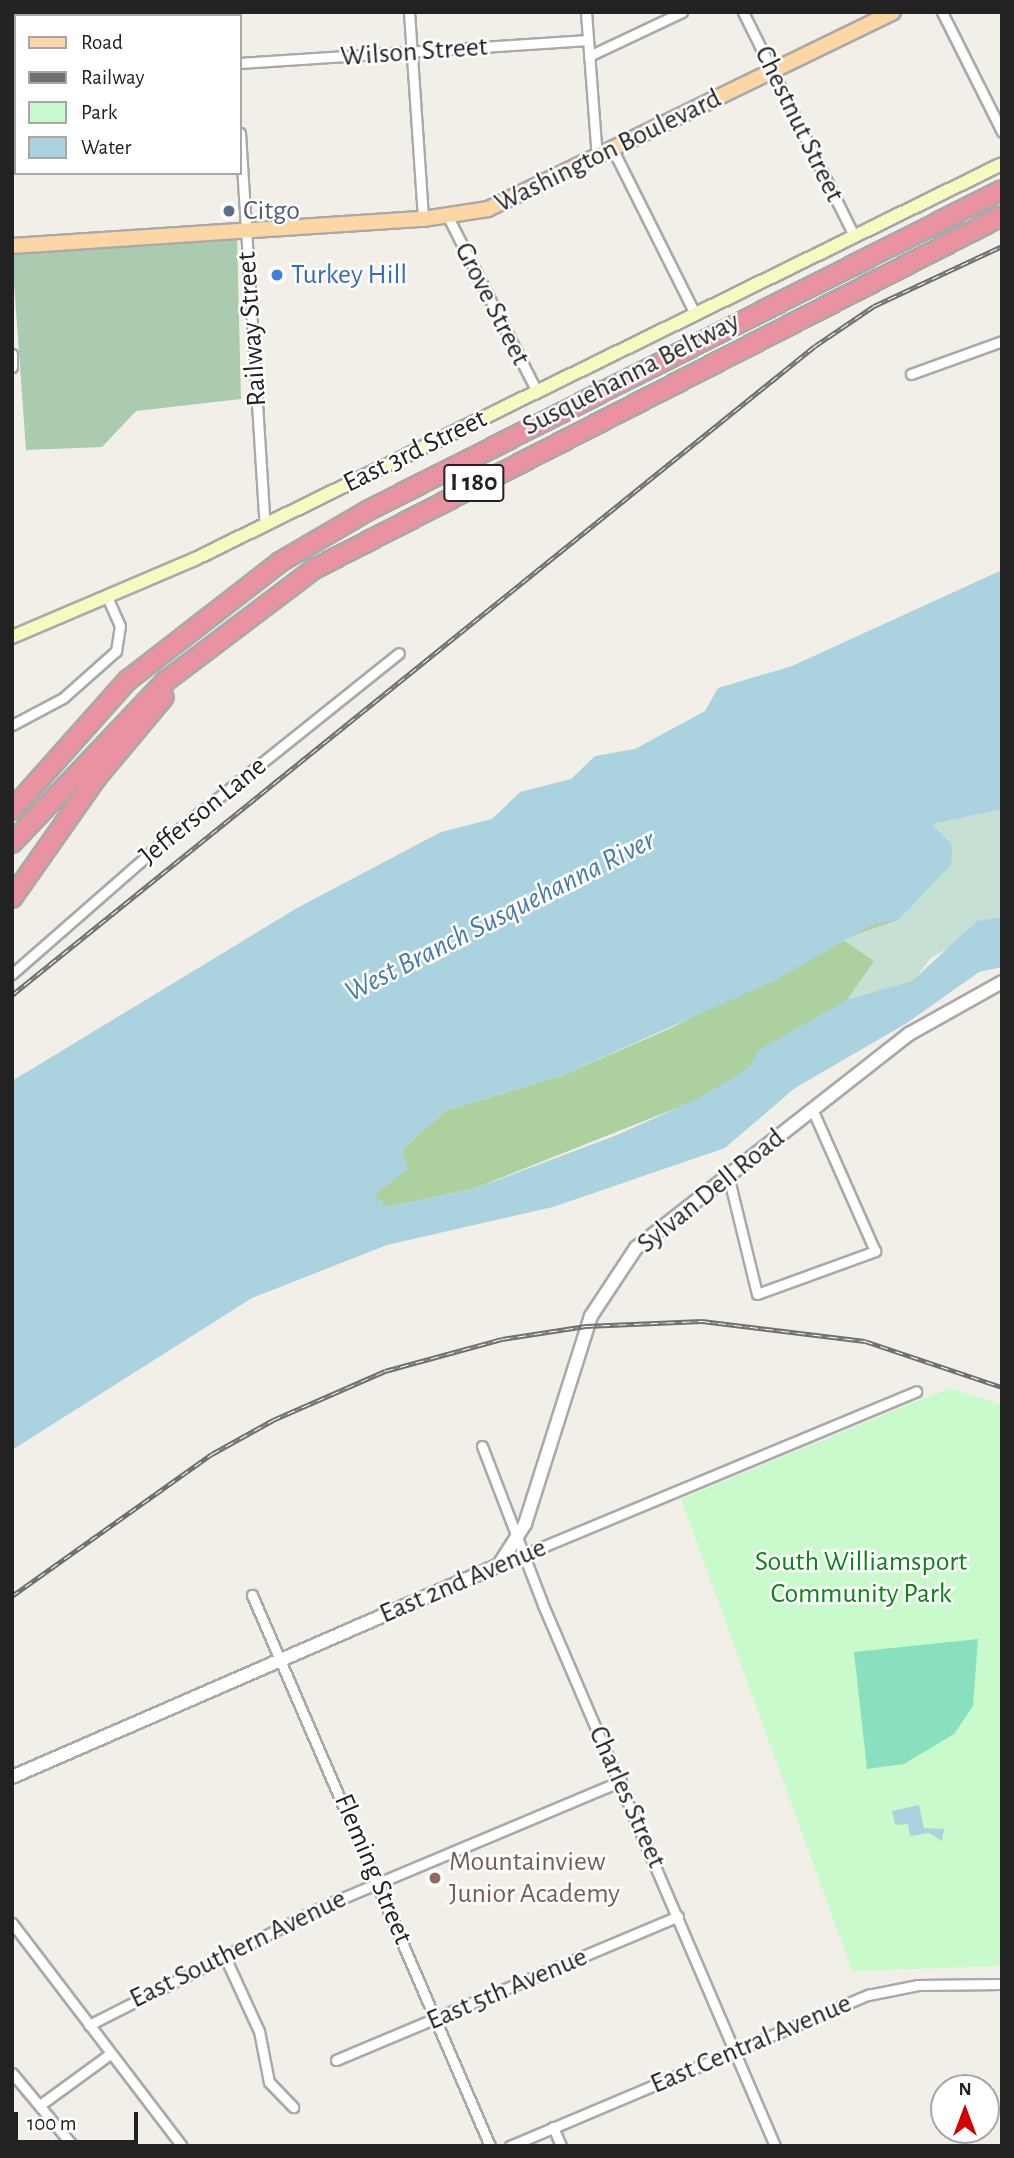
<!DOCTYPE html>
<style>
body{margin:0}
#map{position:relative;width:1014px;height:2158px;overflow:hidden;background:#f2efe9;font-family:"Alegreya Sans",sans-serif}
div>[style]{position:absolute}
.forest>*{inset:0;background:#add19e}
.wetland>*{inset:0;background:#c6e0d4}
.cemetery>*{inset:0;background:#aacbaf}
.park>*{inset:0;background:#c8facc}
.pitch>*{inset:0;background:#88e0be}
.water>*{inset:0;background:#aad3df}
.roads{filter:drop-shadow(2px 0 #a9a9a9) drop-shadow(-2px 0 #a9a9a9) drop-shadow(0 2px #a9a9a9) drop-shadow(0 -2px #a9a9a9)}
.minor>*{height:9px;margin:-4.5px;padding:0 4.5px;transform-origin:4.5px;border-radius:4.5px;background:#fff}
.tertiary>*{height:12px;margin:-6px;padding:0 6px;transform-origin:6px;border-radius:6px;background:#fff}
.secondary>*{height:12px;margin:-6px;padding:0 6px;transform-origin:6px;border-radius:6px;background:#f7fabf}
.primary>*{height:14px;margin:-7px;padding:0 7px;transform-origin:7px;border-radius:7px;background:#fcd6a4}
.motorway>*{height:18px;margin:-9px;padding:0 9px;transform-origin:9px;border-radius:9px;background:#e892a2}
.rail>*{height:5px;margin-top:-2.5px;transform-origin:0;background:repeating-linear-gradient(90deg,#fff 0 8px,#707070 0 16px);box-sizing:border-box;border-block:2px solid #707070}
.dots>*{width:19px;height:19px;translate:-50% -50%;box-sizing:border-box;border:4px solid #fff;border-radius:50%}
span{translate:-50% -50%;white-space:nowrap;text-align:center;line-height:1.15;-webkit-text-stroke:5px #fff;paint-order:stroke}
.shield-label span{padding:2px 5px;background:#fff;border:2px solid;border-radius:5px;-webkit-text-stroke-width:0}
.shield-label{font-size:26px;color:#222;font-weight:700}
.street-label{font-size:28px;color:#222}
.service-label{font-size:28px;color:#4e5e75}
.left{translate:0 -50%;text-align:left}
.shop-label{font-size:28px;color:#366cbe}
.park-label{font-size:28px;color:#0c8416}
.education-label{font-size:28px;color:#785e54}
.water-label{font-size:30px;color:#4a7aab;font-style:italic}
.frame{position:absolute;inset:0;border:14px solid #222;pointer-events:none}
.legend{position:absolute;left:14px;top:14px;width:228px;height:161px;box-sizing:border-box;background:#fff;border:2px solid #a7a7a7;margin:0;padding:9px 12px;list-style:none;font-size:21px;color:#222}
.legend li{display:flex;align-items:center;gap:14px;height:35px}
.legend b{width:35px;border:2px solid #a7a7a7}
.north{position:absolute;left:930px;top:2074px;width:70px;height:70px;box-sizing:border-box;background:#fff;border:2px solid #a7a7a7;border-radius:50%;rotate:0deg;font-size:19px;font-weight:700;line-height:28px;text-align:center;color:#222}
.north::after{content:'';display:block;margin:auto;width:24px;height:32px;background:#d40000;clip-path:polygon(50% 0,100% 100%,50% 72%,0 100%)}
.scale{position:absolute;left:14px;top:2112px;width:124px;height:32px;box-sizing:border-box;border:4px solid #222;border-top:0;padding-left:9px;font-size:21px;line-height:24px;white-space:nowrap;color:#222;-webkit-text-stroke:5px #fff;paint-order:stroke}
</style>
<div id="map">
<div class="forest">
<i style="clip-path:polygon(1002px 809px,1002px 917px,760px 1050px,749px 1068px,697px 1100px,473px 1189px,389px 1207px,378px 1203px,373px 1194px,407px 1169px,402px 1150px,445px 1111px,563px 1075px,671px 1028px,873px 924px)"></i>
</div>
<div class="wetland">
<i style="clip-path:polygon(986px 809px,1002px 809px,1002px 917px,931px 958px,912px 982px,847px 1000px,874px 961px,842px 939px,898px 920px,911px 904px,953px 845px,932px 824px)"></i>
</div>
<div class="cemetery">
<i style="clip-path:polygon(237px 236px,241px 399px,136px 411px,102px 447px,26px 450px,12px 255px)"></i>
</div>
<div class="park">
<i style="clip-path:polygon(949px 1388px,1002px 1405px,1002px 1966px,852px 1971px,681px 1499px)"></i>
</div>
<div class="pitch">
<i style="clip-path:polygon(978px 1639px,973px 1706px,954px 1734px,904px 1764px,867px 1769px,854px 1652px)"></i>
</div>
<div class="water">
<i style="clip-path:polygon(1002px 570px,1002px 809px,932px 824px,953px 845px,951px 865px,898px 920px,873px 924px,778px 979px,563px 1075px,445px 1111px,402px 1150px,408px 1169px,374px 1195px,389px 1207px,473px 1189px,617px 1135px,697px 1099px,749px 1068px,759px 1050px,847px 1000px,912px 981px,977px 921px,1002px 917px,1002px 967px,979px 972px,907px 1023px,795px 1088px,725px 1148px,553px 1207px,387px 1245px,252px 1298px,12px 1450px,12px 1081px,297px 908px,441px 832px,492px 819px,520px 792px,571px 779px,595px 756px,635px 749px,705px 711px,718px 688px,792px 666px)"></i>
<i style="clip-path:polygon(919px 1805px,924px 1828px,944px 1829px,942px 1841px,929px 1833px,910px 1836px,908px 1824px,895px 1825px,892px 1811px)"></i>
</div>
<div class="roads">
<div class="minor">
<i style="left:232px;top:12px;width:4px;rotate:90deg"></i>
<i style="left:409px;top:12px;width:207px;rotate:86.1deg"></i>
<i style="left:586px;top:12px;width:146px;rotate:85.7deg"></i>
<i style="left:743px;top:12px;width:250px;rotate:63.6deg"></i>
<i style="left:942px;top:12px;width:134px;rotate:63.4deg"></i>
<i style="left:589px;top:56px;width:103px;rotate:-25.3deg"></i>
<i style="left:240px;top:63px;width:348px;rotate:-3.8deg"></i>
<i style="left:12px;top:79px;width:4px;rotate:-14deg"></i>
<i style="left:240px;top:133px;width:393px;rotate:86.4deg"></i>
<i style="left:613px;top:150px;width:183px;rotate:63.4deg"></i>
<i style="left:448px;top:217px;width:194px;rotate:63deg"></i>
<i style="left:12px;top:354px;width:13px;rotate:90deg"></i>
<i style="left:911px;top:374px;width:97px;rotate:-19.9deg"></i>
<i style="left:12px;top:725px;width:58px;rotate:-27.9deg"></i>
<i style="left:63px;top:698px;width:71px;rotate:-41.6deg"></i>
<i style="left:116px;top:651px;width:25px;rotate:-81deg"></i>
<i style="left:120px;top:626px;width:32px;rotate:-114deg"></i>
<i style="left:12px;top:974px;width:201px;rotate:-41.2deg"></i>
<i style="left:163px;top:842px;width:302px;rotate:-38.7deg"></i>
<i style="left:728px;top:1175px;width:122px;rotate:76.3deg"></i>
<i style="left:757px;top:1294px;width:126px;rotate:-20deg"></i>
<i style="left:875px;top:1251px;width:155px;rotate:-113.9deg"></i>
<i style="left:482px;top:1446px;width:170px;rotate:69deg"></i>
<i style="left:543px;top:1605px;width:589px;rotate:66.79deg"></i>
<i style="left:499px;top:1565px;width:452px;rotate:-22.6deg"></i>
<i style="left:252px;top:1595px;width:600px;rotate:66.64deg"></i>
<i style="left:12px;top:1923px;width:280px;rotate:52.7deg"></i>
<i style="left:224px;top:1955px;width:84px;rotate:65.3deg"></i>
<i style="left:259px;top:2031px;width:52px;rotate:78.9deg"></i>
<i style="left:269px;top:2082px;width:35px;rotate:46deg"></i>
<i style="left:89px;top:2025px;width:266px;rotate:-26.9deg"></i>
<i style="left:326px;top:1905px;width:320px;rotate:-22.8deg"></i>
<i style="left:336px;top:2060px;width:371px;rotate:-22.8deg"></i>
<i style="left:12px;top:2073px;width:95px;rotate:50.1deg"></i>
<i style="left:40px;top:2105px;width:87px;rotate:-36.1deg"></i>
<i style="left:553px;top:2127px;width:21px;rotate:67deg"></i>
<i style="left:510px;top:2146px;width:389px;rotate:-22.9deg"></i>
<i style="left:868px;top:1995px;width:51px;rotate:-11.3deg"></i>
<i style="left:918px;top:1985px;width:84px;rotate:-0.7deg"></i>
</div>
<div class="tertiary">
<i style="left:12px;top:1777px;width:531px;rotate:-23.52deg"></i>
<i style="left:499px;top:1565px;width:49px;rotate:-57.6deg"></i>
<i style="left:525px;top:1524px;width:218px;rotate:-72.4deg"></i>
<i style="left:591px;top:1316px;width:82px;rotate:-56.5deg"></i>
<i style="left:636px;top:1248px;width:347px;rotate:-38.1deg"></i>
<i style="left:909px;top:1034px;width:107px;rotate:-29.2deg"></i>
</div>
<div class="secondary">
<i style="left:12px;top:637px;width:199px;rotate:-23.1deg"></i>
<i style="left:195px;top:559px;width:898px;rotate:-26.08deg"></i>
</div>
<div class="primary">
<i style="left:12px;top:246px;width:412px;rotate:-3.8deg"></i>
<i style="left:423px;top:219px;width:66px;rotate:-8.7deg"></i>
<i style="left:488px;top:209px;width:450px;rotate:-25.9deg"></i>
</div>
<div class="motorway">
<i style="left:12px;top:810px;width:174px;rotate:-48.3deg"></i>
<i style="left:128px;top:680px;width:192px;rotate:-37.8deg"></i>
<i style="left:280px;top:562px;width:103px;rotate:-30.3deg"></i>
<i style="left:369px;top:510px;width:709px;rotate:-26.82deg"></i>
<i style="left:12px;top:843px;width:224px;rotate:-46.5deg"></i>
<i style="left:166px;top:681px;width:186px;rotate:-37.1deg"></i>
<i style="left:314px;top:569px;width:773px;rotate:-27.16deg"></i>
<i style="left:12px;top:898px;width:148px;rotate:-54.9deg"></i>
<i style="left:97px;top:777px;width:104px;rotate:-50.1deg"></i>
</div>
</div>
<div class="rail">
<i style="left:12px;top:995px;width:1032px;rotate:-38.95deg"></i>
<i style="left:815px;top:346px;width:71px;rotate:-34.1deg"></i>
<i style="left:874px;top:306px;width:141px;rotate:-25.1deg"></i>
<i style="left:12px;top:1596px;width:245px;rotate:-35.4deg"></i>
<i style="left:212px;top:1454px;width:70px;rotate:-29.1deg"></i>
<i style="left:273px;top:1420px;width:122px;rotate:-23.6deg"></i>
<i style="left:385px;top:1371px;width:121px;rotate:-15.3deg"></i>
<i style="left:502px;top:1339px;width:85px;rotate:-8.8deg"></i>
<i style="left:586px;top:1326px;width:116px;rotate:-2.5deg"></i>
<i style="left:702px;top:1321px;width:164px;rotate:7deg"></i>
<i style="left:865px;top:1341px;width:145px;rotate:18.6deg"></i>
</div>
<div class="dots">
<i style="left:229px;top:211px;background:#5c6f8a"></i>
<i style="left:277px;top:275px;background:#3f7fe0"></i>
<i style="left:435px;top:1878px;background:#8d6e63"></i>
</div>
<div class="shield-label">
<span style="left:474px;top:483px">I 180</span>
</div>
<div class="street-label">
<span style="left:414px;top:52px;rotate:-4deg">Wilson Street</span>
<span style="left:799px;top:124px;rotate:64deg">Chestnut Street</span>
<span style="left:608px;top:151px;rotate:-26deg">Washington Boulevard</span>
<span style="left:492px;top:304px;rotate:63deg">Grove Street</span>
<span style="left:252px;top:329px;rotate:-94deg">Railway Street</span>
<span style="left:631px;top:374px;rotate:-27deg">Susquehanna Beltway</span>
<span style="left:415px;top:451px;rotate:-26deg">East 3rd Street</span>
<span style="left:203px;top:811px;rotate:-39deg">Jefferson Lane</span>
<span style="left:711px;top:1191px;rotate:-39deg">Sylvan Dell Road</span>
<span style="left:463px;top:1581px;rotate:-23deg">East 2nd Avenue</span>
<span style="left:627px;top:1797px;rotate:66deg">Charles Street</span>
<span style="left:373px;top:1869px;rotate:67deg">Fleming Street</span>
<span style="left:238px;top:1949px;rotate:-26deg">East Southern Avenue</span>
<span style="left:507px;top:1989px;rotate:-23deg">East 5th Avenue</span>
<span style="left:751px;top:2044px;rotate:-23deg">East Central Avenue</span>
</div>
<div class="service-label">
<span class="left" style="left:243px;top:211px">Citgo</span>
</div>
<div class="shop-label">
<span class="left" style="left:291px;top:275px">Turkey Hill</span>
</div>
<div class="park-label">
<span style="left:861px;top:1578px">South Williamsport<br>Community Park</span>
</div>
<div class="education-label">
<span class="left" style="left:449px;top:1878px">Mountainview<br>Junior Academy</span>
</div>
<div class="water-label">
<span style="left:500px;top:916px;rotate:-27deg">West Branch Susquehanna River</span>
</div>
<div class="frame"></div>
<ul class="legend">
<li><b style="height:9px;background:#fcd6a4"></b>Road</li>
<li><b style="height:9px;background:#707070"></b>Railway</li>
<li><b style="height:19px;background:#c8facc"></b>Park</li>
<li><b style="height:19px;background:#aad3df"></b>Water</li>
</ul>
<div class="north">N</div>
<div class="scale">100 m</div>
</div>
